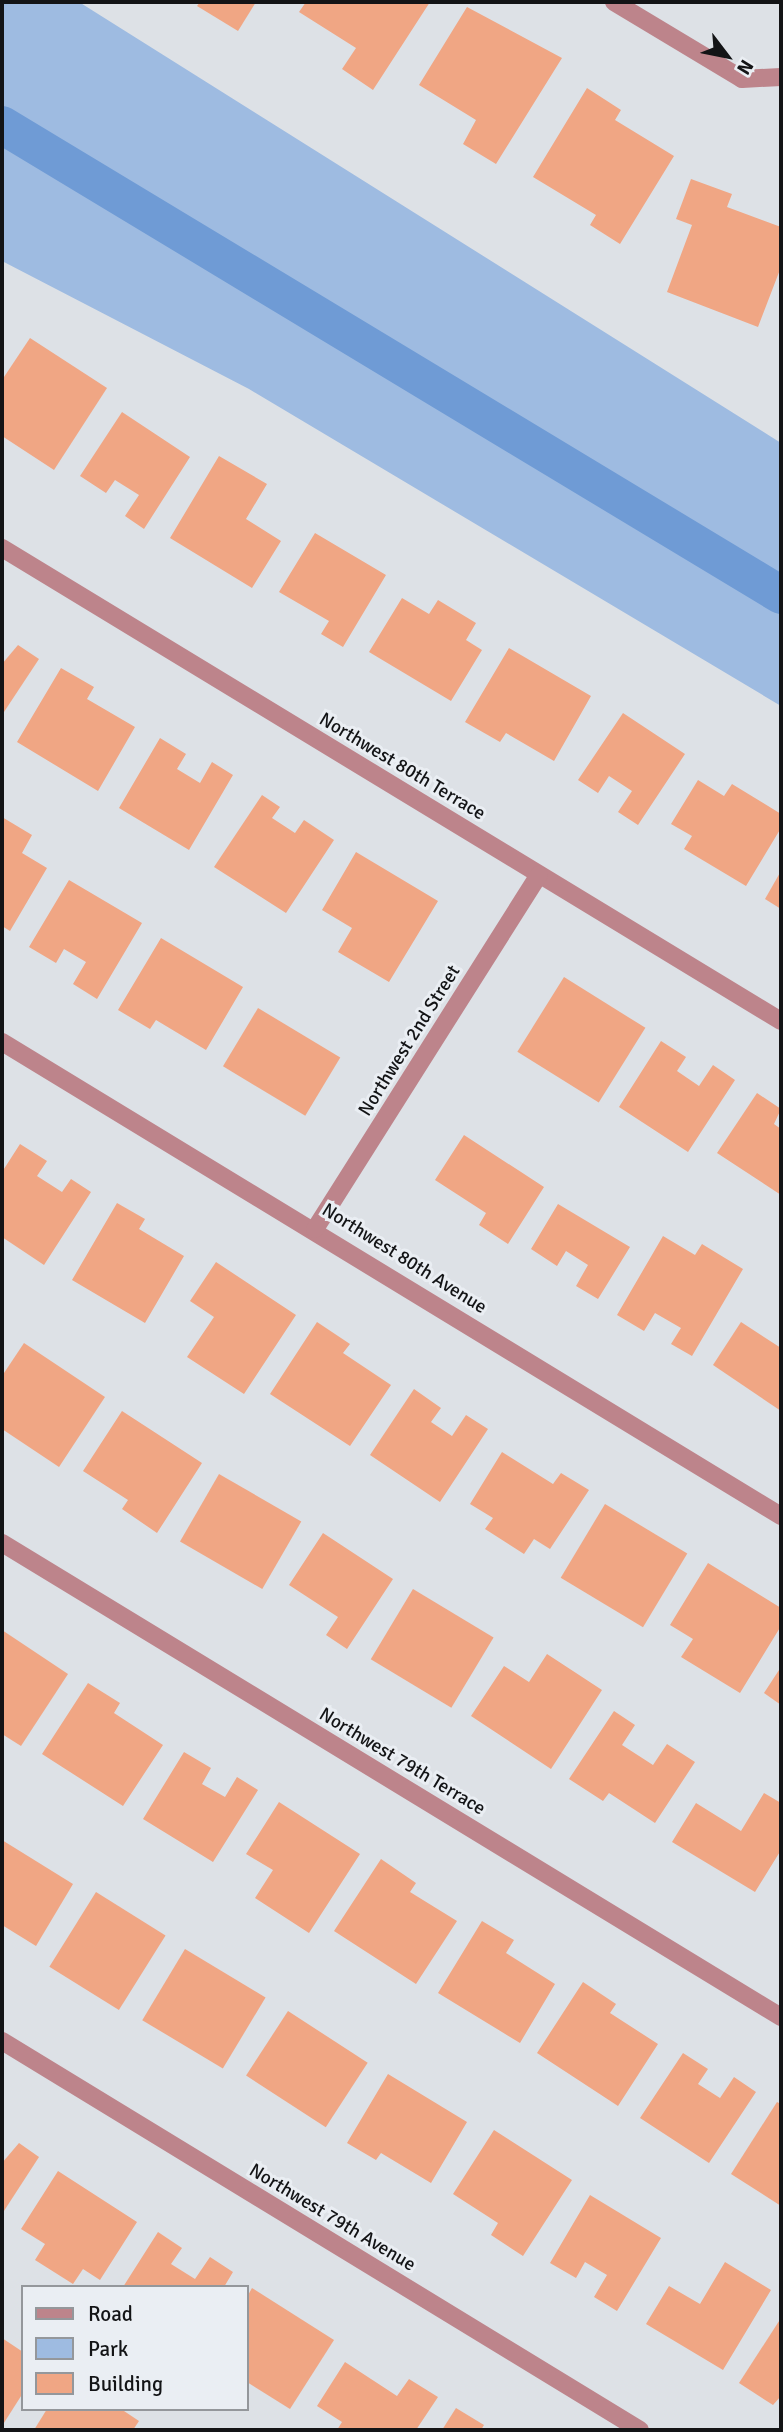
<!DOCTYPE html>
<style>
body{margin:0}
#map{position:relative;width:783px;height:2432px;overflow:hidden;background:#dde1e6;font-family:Signika,sans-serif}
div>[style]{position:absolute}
.green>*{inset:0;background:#9ebbe1}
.canal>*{height:38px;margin:-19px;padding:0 19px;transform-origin:19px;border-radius:19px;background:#6f9bd5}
.building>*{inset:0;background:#f0a684;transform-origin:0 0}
.minor>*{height:18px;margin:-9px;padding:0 9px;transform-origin:9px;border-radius:9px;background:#bd848b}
span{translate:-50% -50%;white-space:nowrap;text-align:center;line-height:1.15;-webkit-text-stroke:6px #eaeef3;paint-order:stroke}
.street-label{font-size:19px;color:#131416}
.frame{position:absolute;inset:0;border:4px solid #131416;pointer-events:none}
.legend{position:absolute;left:21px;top:2285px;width:228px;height:126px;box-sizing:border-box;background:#eaeef3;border:2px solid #94979b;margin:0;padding:9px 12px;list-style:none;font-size:21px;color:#131416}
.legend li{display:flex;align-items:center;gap:14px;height:35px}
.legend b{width:35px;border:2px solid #94979b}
.north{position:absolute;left:692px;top:21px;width:70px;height:70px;-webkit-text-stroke:5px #eaeef3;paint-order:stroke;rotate:122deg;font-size:19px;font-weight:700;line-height:28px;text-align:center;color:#131416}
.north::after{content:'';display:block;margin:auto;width:24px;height:32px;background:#131416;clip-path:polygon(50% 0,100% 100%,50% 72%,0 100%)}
</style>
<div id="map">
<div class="green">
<i style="clip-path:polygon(2px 2px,79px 2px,781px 443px,781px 706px,249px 389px,2px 261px)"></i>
</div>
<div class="canal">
<i style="left:2px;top:125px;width:910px;rotate:31.1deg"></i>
</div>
<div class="building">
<i style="clip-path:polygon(200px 2px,256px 2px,238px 31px,197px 6px)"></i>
<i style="clip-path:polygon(306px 2px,430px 2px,373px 90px,342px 69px,356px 48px,299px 12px)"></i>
<i style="clip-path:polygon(467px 7px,562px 58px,496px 164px,463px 144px,476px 120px,419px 85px)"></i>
<i style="clip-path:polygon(587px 88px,621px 110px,615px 120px,674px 156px,620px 244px,590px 225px,596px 215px,533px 177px)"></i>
<i style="clip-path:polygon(691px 179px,732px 194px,727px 207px,781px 227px,781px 267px,758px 327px,667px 292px,692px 225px,676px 219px)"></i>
<i style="clip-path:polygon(30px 338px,107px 388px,54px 470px,2px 436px,2px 380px)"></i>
<i style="clip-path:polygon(122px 412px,190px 457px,144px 529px,125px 516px,139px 495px,115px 480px,106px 493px,80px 476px)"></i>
<i style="clip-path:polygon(219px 456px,267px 484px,246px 519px,281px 541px,252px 588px,170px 538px)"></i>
<i style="clip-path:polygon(315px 533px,386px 575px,343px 647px,321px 634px,329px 621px,279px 592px)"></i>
<i style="clip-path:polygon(402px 598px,429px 614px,438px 600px,476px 623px,466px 640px,482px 650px,451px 701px,369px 652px)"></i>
<i style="clip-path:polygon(18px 645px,39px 659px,2px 715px,2px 664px)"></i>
<i style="clip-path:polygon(509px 648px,591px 696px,554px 761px,506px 733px,500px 742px,465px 722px)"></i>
<i style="clip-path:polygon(61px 668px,94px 687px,87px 699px,135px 727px,98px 791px,17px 742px)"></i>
<i style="clip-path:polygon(623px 713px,685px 754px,638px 825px,618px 812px,632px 791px,609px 776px,598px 793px,578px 780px)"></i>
<i style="clip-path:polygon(160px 738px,186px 754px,177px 769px,200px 783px,212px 762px,233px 775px,189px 850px,119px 808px)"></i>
<i style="clip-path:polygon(698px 780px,724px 796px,732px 784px,781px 814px,781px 828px,746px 886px,684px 849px,692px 836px,671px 824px)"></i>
<i style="clip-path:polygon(262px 795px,280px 807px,272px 818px,295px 833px,304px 820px,334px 840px,286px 913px,214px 867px)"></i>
<i style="clip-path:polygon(2px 817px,32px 835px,22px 853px,47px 868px,10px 931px,2px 926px)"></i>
<i style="clip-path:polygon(356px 852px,438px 901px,389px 982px,338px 952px,352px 928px,322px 910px)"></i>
<i style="clip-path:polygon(781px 871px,781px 909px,765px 899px)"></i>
<i style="clip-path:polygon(69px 880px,142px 923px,97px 999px,73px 984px,86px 962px,64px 949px,56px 963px,29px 947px)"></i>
<i style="clip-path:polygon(161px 938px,243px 987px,206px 1050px,156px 1020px,150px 1029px,118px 1010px)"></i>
<i style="left:564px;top:977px;width:96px;height:88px;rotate:32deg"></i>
<i style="left:258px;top:1008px;width:96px;height:68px;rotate:31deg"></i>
<i style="clip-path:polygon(661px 1041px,686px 1057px,677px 1071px,699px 1086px,713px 1065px,735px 1080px,688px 1152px,619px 1107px)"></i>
<i style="clip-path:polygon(757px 1093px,781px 1109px,774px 1124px,781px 1129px,781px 1195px,717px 1153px)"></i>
<i style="clip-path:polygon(464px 1135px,544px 1187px,508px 1244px,479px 1225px,486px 1213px,435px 1180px)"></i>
<i style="clip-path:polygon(20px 1144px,47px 1161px,37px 1176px,62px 1192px,71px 1179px,91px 1192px,44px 1265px,2px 1237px,2px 1172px)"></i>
<i style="clip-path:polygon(117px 1203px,145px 1219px,139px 1229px,184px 1256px,145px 1323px,72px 1280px)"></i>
<i style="clip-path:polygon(558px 1204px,630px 1247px,598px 1299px,576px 1286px,588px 1265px,566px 1251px,557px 1266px,531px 1249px)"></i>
<i style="clip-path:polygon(663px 1236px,695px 1255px,702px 1244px,743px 1269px,692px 1356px,671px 1344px,681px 1328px,655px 1313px,644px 1331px,617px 1315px)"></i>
<i style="clip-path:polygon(216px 1262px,296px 1315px,244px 1394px,187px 1357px,214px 1317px,190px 1301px)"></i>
<i style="clip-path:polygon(317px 1322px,350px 1344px,343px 1353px,391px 1385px,350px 1446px,270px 1394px)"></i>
<i style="clip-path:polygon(741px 1322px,781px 1348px,781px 1411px,713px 1365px)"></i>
<i style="clip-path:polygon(24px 1343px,105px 1397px,59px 1467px,2px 1429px,2px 1376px)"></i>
<i style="clip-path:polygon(414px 1389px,441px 1408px,431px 1422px,452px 1436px,466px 1415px,488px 1429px,440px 1502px,370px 1455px)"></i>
<i style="clip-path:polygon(122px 1411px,202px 1463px,157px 1533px,122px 1509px,128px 1500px,83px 1471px)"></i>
<i style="clip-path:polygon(502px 1452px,553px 1484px,561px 1473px,589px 1490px,550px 1549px,534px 1539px,524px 1554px,485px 1529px,493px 1518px,470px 1504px)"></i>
<i style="left:219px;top:1474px;width:95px;height:78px;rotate:30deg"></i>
<i style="left:605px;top:1504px;width:96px;height:86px;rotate:31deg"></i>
<i style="clip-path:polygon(323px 1533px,393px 1579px,347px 1649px,326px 1635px,338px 1617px,289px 1585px)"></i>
<i style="clip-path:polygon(708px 1563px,781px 1608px,781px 1626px,740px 1693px,681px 1657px,693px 1639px,670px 1625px)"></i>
<i style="left:413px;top:1589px;width:94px;height:82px;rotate:31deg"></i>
<i style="clip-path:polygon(2px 1630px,68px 1674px,21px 1746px,2px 1734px)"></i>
<i style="clip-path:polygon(547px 1654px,602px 1690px,551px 1769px,471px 1716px,504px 1666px,529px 1682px)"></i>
<i style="clip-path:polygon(781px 1667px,781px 1705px,764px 1693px)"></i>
<i style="clip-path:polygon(88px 1683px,120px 1703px,114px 1713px,163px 1745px,123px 1806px,42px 1754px)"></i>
<i style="clip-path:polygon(614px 1711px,635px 1725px,622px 1745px,653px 1765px,667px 1744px,695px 1762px,655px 1823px,609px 1793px,603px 1801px,569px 1779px)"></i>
<i style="clip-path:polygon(184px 1752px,211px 1768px,202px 1784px,225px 1797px,237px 1777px,258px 1790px,213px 1862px,143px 1819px)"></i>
<i style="clip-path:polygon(764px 1793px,781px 1803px,781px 1850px,755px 1892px,672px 1842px,696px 1803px,741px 1831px)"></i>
<i style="clip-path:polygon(279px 1802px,360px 1854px,309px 1933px,255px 1898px,273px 1870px,246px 1854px)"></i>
<i style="clip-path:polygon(2px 1840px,73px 1884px,36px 1946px,2px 1925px)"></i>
<i style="clip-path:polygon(381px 1859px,416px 1883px,410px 1892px,457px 1921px,416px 1984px,334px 1931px)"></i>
<i style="left:96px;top:1892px;width:82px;height:88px;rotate:32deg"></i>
<i style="clip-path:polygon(482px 1921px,514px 1940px,506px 1953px,555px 1984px,520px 2043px,438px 1993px)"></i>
<i style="left:185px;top:1949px;width:94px;height:83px;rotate:31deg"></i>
<i style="clip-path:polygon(583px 1982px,616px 2004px,610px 2013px,658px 2044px,618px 2106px,537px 2053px)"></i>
<i style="left:288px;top:2011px;width:95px;height:77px;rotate:33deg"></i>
<i style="clip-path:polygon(683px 2053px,708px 2069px,698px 2084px,720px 2098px,734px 2077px,756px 2092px,709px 2163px,640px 2118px)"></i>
<i style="clip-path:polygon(388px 2074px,467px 2122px,431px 2183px,381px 2153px,376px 2160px,347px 2143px)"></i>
<i style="clip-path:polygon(777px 2102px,781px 2104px,781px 2206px,731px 2174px)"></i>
<i style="clip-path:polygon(494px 2130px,572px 2180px,523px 2256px,491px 2235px,498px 2223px,453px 2194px)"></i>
<i style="clip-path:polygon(19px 2143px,39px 2157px,2px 2214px,2px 2163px)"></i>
<i style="clip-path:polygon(58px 2171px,137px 2222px,100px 2280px,83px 2269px,73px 2284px,35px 2260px,45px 2244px,21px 2229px)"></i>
<i style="clip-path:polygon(590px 2195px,661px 2238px,617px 2311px,594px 2297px,607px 2275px,585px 2262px,576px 2278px,550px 2263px)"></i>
<i style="clip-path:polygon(158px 2232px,182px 2248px,171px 2264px,195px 2279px,210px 2257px,233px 2272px,224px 2287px,123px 2287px)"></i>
<i style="clip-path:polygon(725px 2262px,771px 2290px,723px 2370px,646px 2324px,669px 2286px,700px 2304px)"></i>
<i style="clip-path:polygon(252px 2288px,334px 2340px,290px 2409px,247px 2382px,247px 2297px)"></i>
<i style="clip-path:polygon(781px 2318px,781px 2396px,773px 2405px,739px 2383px)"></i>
<i style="clip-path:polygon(2px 2338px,23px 2352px,23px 2393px,2px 2426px)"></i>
<i style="clip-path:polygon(345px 2362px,397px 2396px,409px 2379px,438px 2397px,416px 2430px,337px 2430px,342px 2422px,317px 2406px)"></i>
<i style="clip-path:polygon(456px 2408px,484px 2425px,481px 2430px,442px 2430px)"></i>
<i style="clip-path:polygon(47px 2409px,121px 2409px,139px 2421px,133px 2430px,34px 2430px)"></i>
</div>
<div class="minor">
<i style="left:614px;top:2px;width:149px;rotate:31deg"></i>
<i style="left:742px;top:79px;width:39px;rotate:-3deg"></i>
<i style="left:2px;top:548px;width:911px;rotate:31.27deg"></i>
<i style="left:2px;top:1042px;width:912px;rotate:31.32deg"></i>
<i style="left:315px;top:1229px;width:419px;rotate:-57.7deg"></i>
<i style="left:2px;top:1543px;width:912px;rotate:31.32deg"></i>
<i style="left:2px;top:2041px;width:747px;rotate:31.37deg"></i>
</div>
<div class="street-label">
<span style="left:402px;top:767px;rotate:31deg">Northwest 80th Terrace</span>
<span style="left:410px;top:1041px;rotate:-58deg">Northwest 2nd Street</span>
<span style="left:404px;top:1259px;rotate:32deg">Northwest 80th Avenue</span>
<span style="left:402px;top:1762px;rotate:31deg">Northwest 79th Terrace</span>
<span style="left:332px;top:2218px;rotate:31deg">Northwest 79th Avenue</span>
</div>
<div class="frame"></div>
<ul class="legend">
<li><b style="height:9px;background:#bd848b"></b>Road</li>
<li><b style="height:19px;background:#9ebbe1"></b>Park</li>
<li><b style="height:19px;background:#f0a684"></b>Building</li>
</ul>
<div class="north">N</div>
</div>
